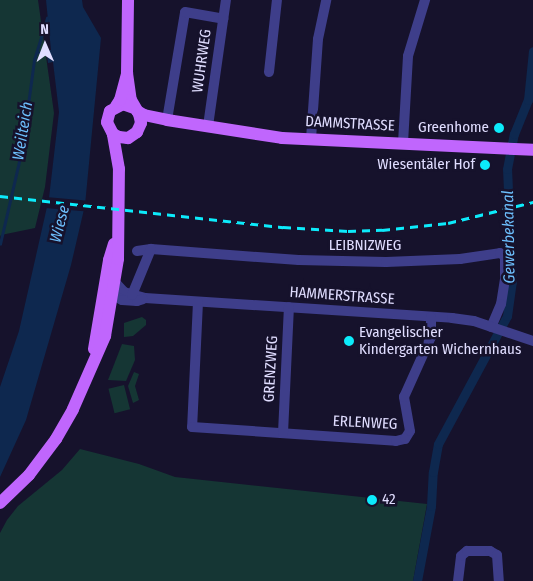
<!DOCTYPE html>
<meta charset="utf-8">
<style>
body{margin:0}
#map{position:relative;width:533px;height:581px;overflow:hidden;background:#16122c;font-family:"Fira Sans Condensed",sans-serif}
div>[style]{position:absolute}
.green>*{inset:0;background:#153634;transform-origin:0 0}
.water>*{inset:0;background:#0e284f}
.pier>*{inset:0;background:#16122c;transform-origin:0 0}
.stream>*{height:2.5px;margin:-1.25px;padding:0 1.25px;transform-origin:1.25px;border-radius:1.25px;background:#0e284f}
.canal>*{height:9px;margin:-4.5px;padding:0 4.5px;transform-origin:4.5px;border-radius:4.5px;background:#0e284f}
.minor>*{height:10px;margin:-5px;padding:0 5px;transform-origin:5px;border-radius:5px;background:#3e3e8a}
.major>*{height:12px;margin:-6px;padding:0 6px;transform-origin:6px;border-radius:6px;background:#c066fd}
.rail>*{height:2.5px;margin-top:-1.25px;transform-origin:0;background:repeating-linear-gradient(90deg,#0cebfb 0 8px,transparent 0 14px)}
.dots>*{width:14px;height:14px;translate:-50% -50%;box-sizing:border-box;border:2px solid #16122c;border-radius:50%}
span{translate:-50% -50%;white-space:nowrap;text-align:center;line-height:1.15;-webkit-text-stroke:5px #16122c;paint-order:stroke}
.street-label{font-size:15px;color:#e0ddff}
.poi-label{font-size:15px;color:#e0ddff}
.right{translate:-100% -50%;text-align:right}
.left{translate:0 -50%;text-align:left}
.water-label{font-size:16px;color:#6dbffd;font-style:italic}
.north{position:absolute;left:20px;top:20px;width:50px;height:50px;-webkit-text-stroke:4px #16122c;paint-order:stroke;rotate:359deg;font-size:14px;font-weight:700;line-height:20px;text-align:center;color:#e0ddff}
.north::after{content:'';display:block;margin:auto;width:18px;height:22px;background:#e0ddff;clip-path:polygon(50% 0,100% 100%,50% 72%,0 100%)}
</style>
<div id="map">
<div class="green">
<i style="clip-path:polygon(0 0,38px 0,54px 113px,45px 187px,35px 228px,1px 235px,0 237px)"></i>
<i style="clip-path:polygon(142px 317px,146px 320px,146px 325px,133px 336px,124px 337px,124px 323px)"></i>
<i style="clip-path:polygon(122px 344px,134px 346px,135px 360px,126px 381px,108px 380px)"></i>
<i style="clip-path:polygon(134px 372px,139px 374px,135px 386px,139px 400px,133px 403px,128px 386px)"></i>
<i style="left:124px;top:385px;width:25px;height:16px;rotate:76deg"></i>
<i style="clip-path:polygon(80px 449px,139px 464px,175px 477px,427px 504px,413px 581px,0 581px,0 533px,7px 520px,18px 506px,62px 470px)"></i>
</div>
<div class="water">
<i style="clip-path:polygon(46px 0,82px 0,83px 7px,101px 38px,85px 205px,71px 265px,26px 420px,0 477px,0 387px,19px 331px,49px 198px,59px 112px,53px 62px,48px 63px,47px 54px,36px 54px,37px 52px,51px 50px)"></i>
</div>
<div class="pier">
<i style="left:46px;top:197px;width:42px;height:11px;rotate:5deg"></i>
</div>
<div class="stream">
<i style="left:0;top:244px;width:98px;rotate:-77deg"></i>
<i style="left:22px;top:149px;width:90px;rotate:-82.3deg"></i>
<i style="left:34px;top:60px;width:44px;rotate:-72.8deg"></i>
</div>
<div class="canal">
<i style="left:417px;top:581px;width:76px;rotate:-79.4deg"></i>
<i style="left:431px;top:506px;width:34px;rotate:-87deg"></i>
<i style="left:433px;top:472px;width:28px;rotate:-80deg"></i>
<i style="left:438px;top:444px;width:145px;rotate:-61.7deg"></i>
<i style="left:507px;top:316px;width:34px;rotate:-82deg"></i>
<i style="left:512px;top:282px;width:113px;rotate:-92.5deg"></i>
<i style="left:507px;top:169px;width:36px;rotate:-79deg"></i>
<i style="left:514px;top:134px;width:37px;rotate:-68deg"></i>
<i style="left:528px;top:100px;width:49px;rotate:-84.2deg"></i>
</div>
<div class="minor">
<i style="left:269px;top:72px;width:72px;rotate:-83.7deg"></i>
<i style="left:167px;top:120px;width:109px;rotate:-80.5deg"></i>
<i style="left:185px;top:12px;width:39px;rotate:10deg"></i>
<i style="left:208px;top:126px;width:127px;rotate:-81.9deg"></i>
<i style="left:311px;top:139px;width:100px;rotate:-86deg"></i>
<i style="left:318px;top:39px;width:40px;rotate:-78deg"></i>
<i style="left:403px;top:143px;width:87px;rotate:-86.7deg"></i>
<i style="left:408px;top:56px;width:59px;rotate:-73.1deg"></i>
<i style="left:137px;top:251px;width:14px;rotate:-8deg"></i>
<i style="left:151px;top:249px;width:148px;rotate:4.3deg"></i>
<i style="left:299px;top:260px;width:87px;rotate:1.3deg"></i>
<i style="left:386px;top:262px;width:74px;rotate:-2.3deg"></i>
<i style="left:460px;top:259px;width:40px;rotate:-8.5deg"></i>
<i style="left:500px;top:253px;width:6px;rotate:31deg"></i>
<i style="left:505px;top:256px;width:23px;rotate:90deg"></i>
<i style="left:505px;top:279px;width:25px;rotate:99deg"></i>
<i style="left:501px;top:304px;width:25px;rotate:113deg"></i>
<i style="left:115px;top:282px;width:13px;rotate:48deg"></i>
<i style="left:124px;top:292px;width:22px;rotate:16deg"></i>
<i style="left:145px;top:298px;width:308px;rotate:3.7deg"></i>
<i style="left:452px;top:318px;width:22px;rotate:8deg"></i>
<i style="left:474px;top:321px;width:62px;rotate:18.7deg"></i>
<i style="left:113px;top:295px;width:10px;rotate:29deg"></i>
<i style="left:122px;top:300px;width:15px;rotate:4deg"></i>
<i style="left:137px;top:301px;width:6px;rotate:-18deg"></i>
<i style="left:132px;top:295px;width:50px;rotate:-67.6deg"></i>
<i style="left:198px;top:302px;width:125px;rotate:92.7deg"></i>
<i style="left:192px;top:427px;width:204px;rotate:3.9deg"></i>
<i style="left:396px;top:441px;width:9px;rotate:-13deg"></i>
<i style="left:405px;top:439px;width:9px;rotate:-58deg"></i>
<i style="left:410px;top:431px;width:35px;rotate:-100deg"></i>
<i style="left:404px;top:397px;width:66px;rotate:-65.8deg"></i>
<i style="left:431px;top:337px;width:20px;rotate:-90deg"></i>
<i style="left:283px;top:433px;width:126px;rotate:-87.3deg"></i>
<i style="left:458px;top:581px;width:25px;rotate:-83deg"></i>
<i style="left:461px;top:556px;width:8px;rotate:-40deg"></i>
<i style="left:467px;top:551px;width:23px"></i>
<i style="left:490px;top:551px;width:8px;rotate:30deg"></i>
<i style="left:497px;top:555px;width:26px;rotate:86deg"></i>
</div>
<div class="major">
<i style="left:127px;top:73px;width:27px;rotate:82deg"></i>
<i style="left:131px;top:100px;width:16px;rotate:60deg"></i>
<i style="left:139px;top:114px;width:9px;rotate:77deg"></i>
<i style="left:141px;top:123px;width:10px;rotate:114deg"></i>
<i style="left:137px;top:132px;width:11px;rotate:146deg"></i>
<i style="left:128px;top:138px;width:9px;rotate:-174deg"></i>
<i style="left:119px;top:137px;width:7px;rotate:-153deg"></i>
<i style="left:113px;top:134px;width:13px;rotate:-117deg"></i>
<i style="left:107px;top:122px;width:11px;rotate:-75deg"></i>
<i style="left:110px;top:111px;width:15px;rotate:-28deg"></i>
<i style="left:123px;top:104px;width:12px;rotate:20deg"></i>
<i style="left:116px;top:106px;width:7px;rotate:-56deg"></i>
<i style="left:120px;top:100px;width:28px;rotate:-75deg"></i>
<i style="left:127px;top:73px;width:73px;rotate:-89.2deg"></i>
<i style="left:137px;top:111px;width:8px;rotate:30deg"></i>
<i style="left:144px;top:115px;width:24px;rotate:12deg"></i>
<i style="left:167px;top:120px;width:116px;rotate:8.9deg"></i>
<i style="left:282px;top:138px;width:251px;rotate:2.7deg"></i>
<i style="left:94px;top:349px;width:90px;rotate:-80.4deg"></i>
<i style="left:109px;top:260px;width:17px;rotate:-73deg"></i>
<i style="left:0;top:503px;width:40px;rotate:-44deg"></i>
<i style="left:29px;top:475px;width:45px;rotate:-53.1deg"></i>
<i style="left:56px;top:439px;width:34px;rotate:-60deg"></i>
<i style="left:73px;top:409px;width:80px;rotate:-66.3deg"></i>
<i style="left:105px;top:336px;width:78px;rotate:-80.4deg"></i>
<i style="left:118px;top:259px;width:90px;rotate:-89.4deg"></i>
<i style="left:119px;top:169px;width:36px;rotate:-100deg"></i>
</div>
<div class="rail">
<i style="left:0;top:196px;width:285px;rotate:6.3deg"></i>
<i style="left:283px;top:227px;width:65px;rotate:3.5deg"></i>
<i style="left:348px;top:231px;width:34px;rotate:-2deg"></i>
<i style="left:382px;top:230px;width:66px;rotate:-6.1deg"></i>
<i style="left:448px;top:223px;width:88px;rotate:-13.9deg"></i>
</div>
<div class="dots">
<i style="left:499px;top:128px;background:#0cebfb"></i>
<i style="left:485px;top:165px;background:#0cebfb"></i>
<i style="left:349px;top:341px;background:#0cebfb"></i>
<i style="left:372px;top:500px;background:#0cebfb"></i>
</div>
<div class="street-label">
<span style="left:202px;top:61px;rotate:-82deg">WUHRWEG</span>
<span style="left:350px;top:124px;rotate:3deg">DAMMSTRASSE</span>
<span style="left:365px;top:246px">LEIBNIZWEG</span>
<span style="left:342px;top:296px;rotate:4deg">HAMMERSTRASSE</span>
<span style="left:271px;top:369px;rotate:-87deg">GRENZWEG</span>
<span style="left:365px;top:423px;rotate:3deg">ERLENWEG</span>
</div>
<div class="poi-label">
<span class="right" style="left:489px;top:128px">Greenhome</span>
<span class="right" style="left:475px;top:165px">Wiesentäler Hof</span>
<span class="left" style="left:359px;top:341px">Evangelischer<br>Kindergarten Wichernhaus</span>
<span class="left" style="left:382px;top:500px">42</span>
</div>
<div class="water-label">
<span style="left:23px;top:131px;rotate:-81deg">Weilteich</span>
<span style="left:60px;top:224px;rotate:-76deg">Wiese</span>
<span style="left:509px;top:237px;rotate:-91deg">Gewerbekanal</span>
</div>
<div class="north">N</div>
</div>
